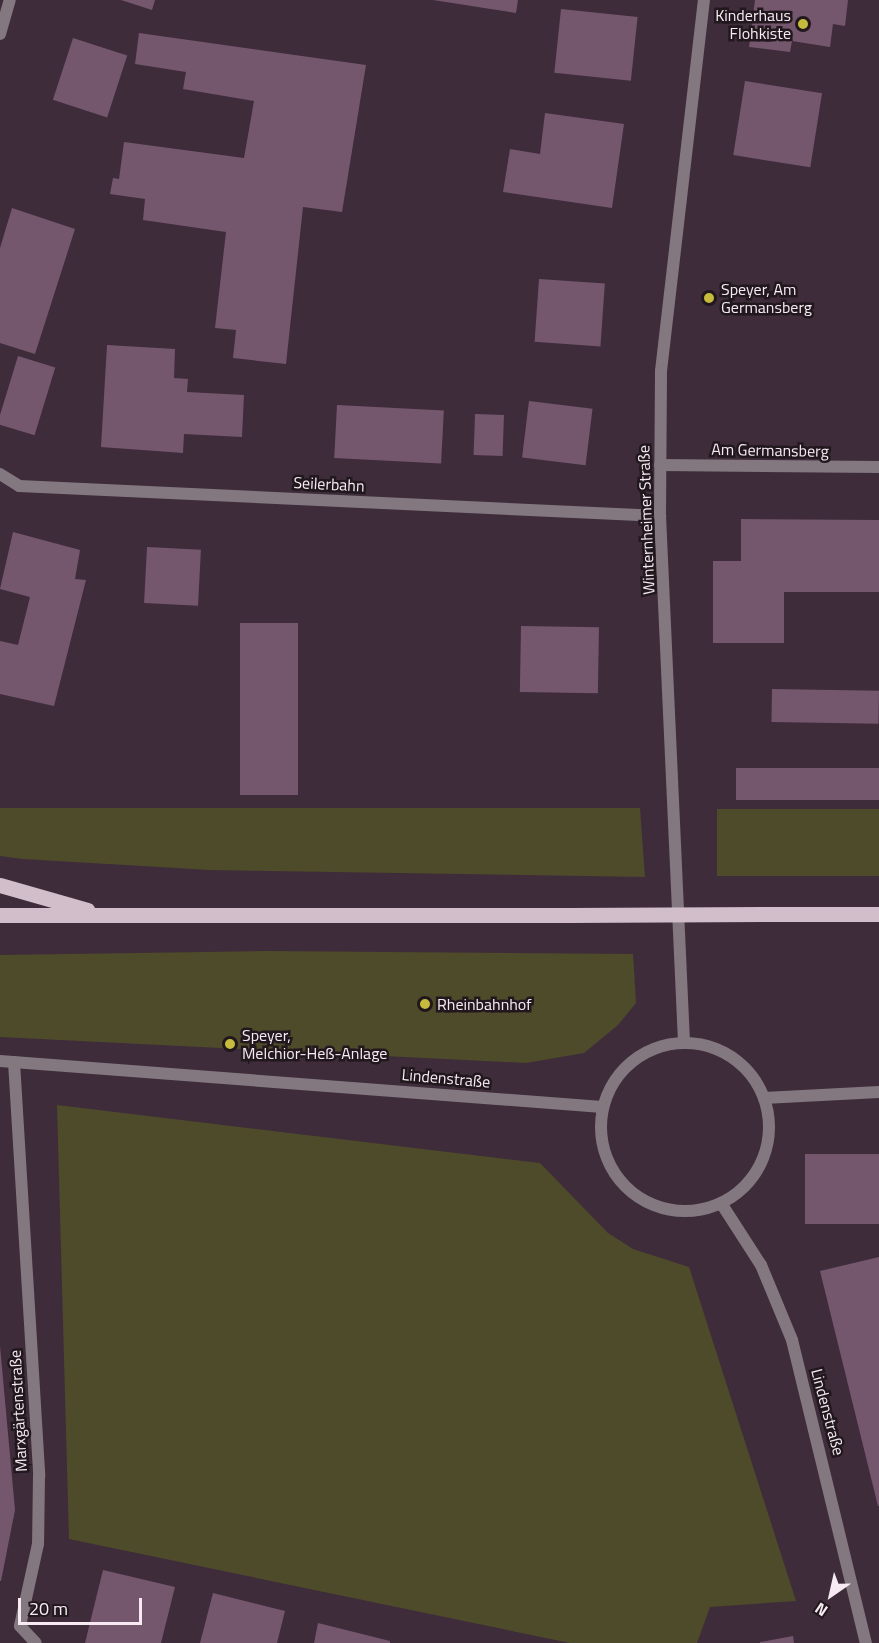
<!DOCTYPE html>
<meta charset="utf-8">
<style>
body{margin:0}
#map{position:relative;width:879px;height:1643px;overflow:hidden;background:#3f2c3a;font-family:"Titillium Web",sans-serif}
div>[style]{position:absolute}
.green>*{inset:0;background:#4e4b2a;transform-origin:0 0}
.building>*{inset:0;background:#75576d;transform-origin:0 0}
.minor>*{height:12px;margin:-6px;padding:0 6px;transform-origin:6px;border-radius:6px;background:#837880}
.tertiary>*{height:12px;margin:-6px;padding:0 6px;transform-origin:6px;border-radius:6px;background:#837880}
.tertiary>.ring{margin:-6px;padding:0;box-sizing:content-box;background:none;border:12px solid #837880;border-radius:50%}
.primary>*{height:15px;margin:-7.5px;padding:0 7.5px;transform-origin:7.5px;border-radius:7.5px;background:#d2bdcb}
.primary-bridge>*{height:15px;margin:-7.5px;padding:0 7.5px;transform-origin:7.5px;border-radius:7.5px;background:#d2bdcb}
.dots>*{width:16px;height:16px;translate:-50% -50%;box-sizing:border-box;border:3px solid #21181e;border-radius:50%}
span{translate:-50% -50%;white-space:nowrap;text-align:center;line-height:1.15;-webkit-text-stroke:5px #21181e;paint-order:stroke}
.poi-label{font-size:16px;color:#f7eaf3}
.right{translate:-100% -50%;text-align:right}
.left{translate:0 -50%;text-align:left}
.street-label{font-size:16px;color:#f7eaf3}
.north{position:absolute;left:801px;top:1565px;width:60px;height:60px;-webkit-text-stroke:4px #21181e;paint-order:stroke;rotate:214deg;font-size:16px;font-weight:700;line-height:24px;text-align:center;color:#f7eaf3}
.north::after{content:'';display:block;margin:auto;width:21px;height:27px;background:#f7eaf3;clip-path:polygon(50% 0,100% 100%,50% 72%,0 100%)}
.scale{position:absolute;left:18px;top:1598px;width:124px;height:27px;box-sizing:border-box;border:3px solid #f7eaf3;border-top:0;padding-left:8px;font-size:18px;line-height:21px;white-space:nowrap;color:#f7eaf3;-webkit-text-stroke:4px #21181e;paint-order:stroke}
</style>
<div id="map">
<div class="green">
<i style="clip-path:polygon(0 808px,640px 808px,645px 877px,210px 870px,23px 859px,0 856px)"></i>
<i style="left:717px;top:809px;width:162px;height:67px"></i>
<i style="clip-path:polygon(265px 951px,633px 954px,636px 1003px,618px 1025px,584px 1053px,526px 1063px,0 1037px,0 955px)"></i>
<i style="clip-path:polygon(57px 1105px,540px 1163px,608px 1233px,633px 1249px,689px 1267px,796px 1601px,710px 1607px,697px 1643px,570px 1643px,69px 1539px)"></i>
</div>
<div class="building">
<i style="clip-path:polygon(121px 0,155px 0,152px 10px)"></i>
<i style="clip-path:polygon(433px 0,518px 0,516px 13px)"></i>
<i style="clip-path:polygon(755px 0,848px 0,845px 26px,833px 24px,830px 47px,792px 41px,790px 52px,749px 47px)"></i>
<i style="left:561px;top:9px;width:77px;height:64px;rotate:6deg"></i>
<i style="clip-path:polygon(139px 33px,366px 65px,342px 212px,303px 207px,286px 364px,233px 358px,236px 330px,215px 328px,226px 232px,143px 220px,145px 199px,110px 194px,113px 178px,119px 179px,124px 142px,244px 158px,254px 101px,183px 89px,186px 72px,135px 64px)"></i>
<i style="left:73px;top:38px;width:57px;height:65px;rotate:18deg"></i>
<i style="left:745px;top:81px;width:78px;height:75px;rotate:9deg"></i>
<i style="clip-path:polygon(545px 113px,624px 124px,612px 208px,503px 192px,510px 149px,540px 154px)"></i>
<i style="clip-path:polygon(12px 208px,75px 229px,35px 354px,0 343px,0 248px)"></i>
<i style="left:539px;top:279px;width:66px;height:63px;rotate:4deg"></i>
<i style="clip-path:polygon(107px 345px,175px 349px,174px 378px,188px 379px,187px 392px,244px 395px,242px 437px,184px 434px,183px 453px,101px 447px)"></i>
<i style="left:18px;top:356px;width:39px;height:71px;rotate:17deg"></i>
<i style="left:529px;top:401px;width:64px;height:57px;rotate:7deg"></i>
<i style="left:337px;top:405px;width:107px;height:53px;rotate:3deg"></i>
<i style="left:475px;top:414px;width:29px;height:41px;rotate:2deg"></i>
<i style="clip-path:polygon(741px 519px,879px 520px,879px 592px,784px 592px,784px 643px,713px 643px,713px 561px,741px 561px)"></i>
<i style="clip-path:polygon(13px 532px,80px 550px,75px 579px,86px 580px,54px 706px,0 694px,0 641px,18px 645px,30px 597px,0 589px)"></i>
<i style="left:147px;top:547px;width:54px;height:56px;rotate:3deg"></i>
<i style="left:298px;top:623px;width:172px;height:58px;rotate:90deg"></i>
<i style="left:521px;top:626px;width:78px;height:66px;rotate:1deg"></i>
<i style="left:772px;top:689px;width:107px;height:33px;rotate:1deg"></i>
<i style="left:736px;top:768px;width:143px;height:32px"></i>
<i style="left:879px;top:1154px;width:70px;height:74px;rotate:90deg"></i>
<i style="clip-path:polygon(879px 1257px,879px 1506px,878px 1506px,820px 1271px)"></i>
<i style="clip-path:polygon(0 1346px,15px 1510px,1px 1581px,0 1581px)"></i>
<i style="clip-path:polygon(103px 1570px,175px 1587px,161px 1643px,85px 1643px)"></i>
<i style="clip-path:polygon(213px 1593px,285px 1611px,277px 1643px,200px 1643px)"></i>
<i style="clip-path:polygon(318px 1623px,390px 1641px,390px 1643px,314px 1643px)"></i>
<i style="clip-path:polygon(793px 1636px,794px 1643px,760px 1643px,760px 1642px)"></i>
</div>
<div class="minor">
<i style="left:0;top:34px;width:35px;rotate:-74deg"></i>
<i style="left:660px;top:465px;width:219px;rotate:0.5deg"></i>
<i style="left:0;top:474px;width:22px;rotate:32deg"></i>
<i style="left:19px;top:486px;width:642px;rotate:2.68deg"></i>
<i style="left:684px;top:1042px;width:527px;rotate:-92.61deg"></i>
<i style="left:660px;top:516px;width:145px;rotate:-89.6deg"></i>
<i style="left:661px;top:371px;width:373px;rotate:-83.4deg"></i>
<i style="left:14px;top:1062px;width:415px;rotate:86.5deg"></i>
<i style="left:39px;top:1476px;width:68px;rotate:90.8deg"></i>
<i style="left:38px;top:1544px;width:84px;rotate:102.4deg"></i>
<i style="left:20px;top:1626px;width:23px;rotate:47deg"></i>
</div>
<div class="tertiary">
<i class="ring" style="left:601px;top:1043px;width:156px;height:156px"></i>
<i style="left:0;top:1061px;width:604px;rotate:4.37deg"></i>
<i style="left:764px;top:1098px;width:115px;rotate:-3deg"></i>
<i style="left:721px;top:1203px;width:74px;rotate:57.2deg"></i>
<i style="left:761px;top:1265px;width:81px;rotate:67.5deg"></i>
<i style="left:792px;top:1340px;width:312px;rotate:76.3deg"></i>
</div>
<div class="primary">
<i style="left:0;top:885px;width:91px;rotate:16deg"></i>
<i style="left:774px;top:914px;width:105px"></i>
<i style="left:0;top:915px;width:569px"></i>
</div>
<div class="primary-bridge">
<i style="left:569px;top:915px;width:205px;rotate:-0.3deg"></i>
</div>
<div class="dots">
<i style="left:803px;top:24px;background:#c6bb3c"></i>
<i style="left:709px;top:298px;background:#c6bb3c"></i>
<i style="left:425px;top:1004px;background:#c6bb3c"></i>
<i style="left:230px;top:1044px;background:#c6bb3c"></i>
</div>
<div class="poi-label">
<span class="right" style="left:791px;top:24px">Kinderhaus<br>Flohkiste</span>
<span class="left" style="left:721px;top:298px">Speyer, Am<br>Germansberg</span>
<span class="left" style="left:437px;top:1004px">Rheinbahnhof</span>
<span class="left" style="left:242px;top:1044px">Speyer,<br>Melchior-Heß-Anlage</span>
</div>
<div class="street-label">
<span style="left:770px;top:450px;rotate:1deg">Am Germansberg</span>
<span style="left:329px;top:484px;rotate:3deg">Seilerbahn</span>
<span style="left:646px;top:520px;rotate:-92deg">Winternheimer Straße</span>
<span style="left:446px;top:1078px;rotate:5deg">Lindenstraße</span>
<span style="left:18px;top:1411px;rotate:-93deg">Marxgärtenstraße</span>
<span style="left:828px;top:1412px;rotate:75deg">Lindenstraße</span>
</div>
<div class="north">N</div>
<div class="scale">20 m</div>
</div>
